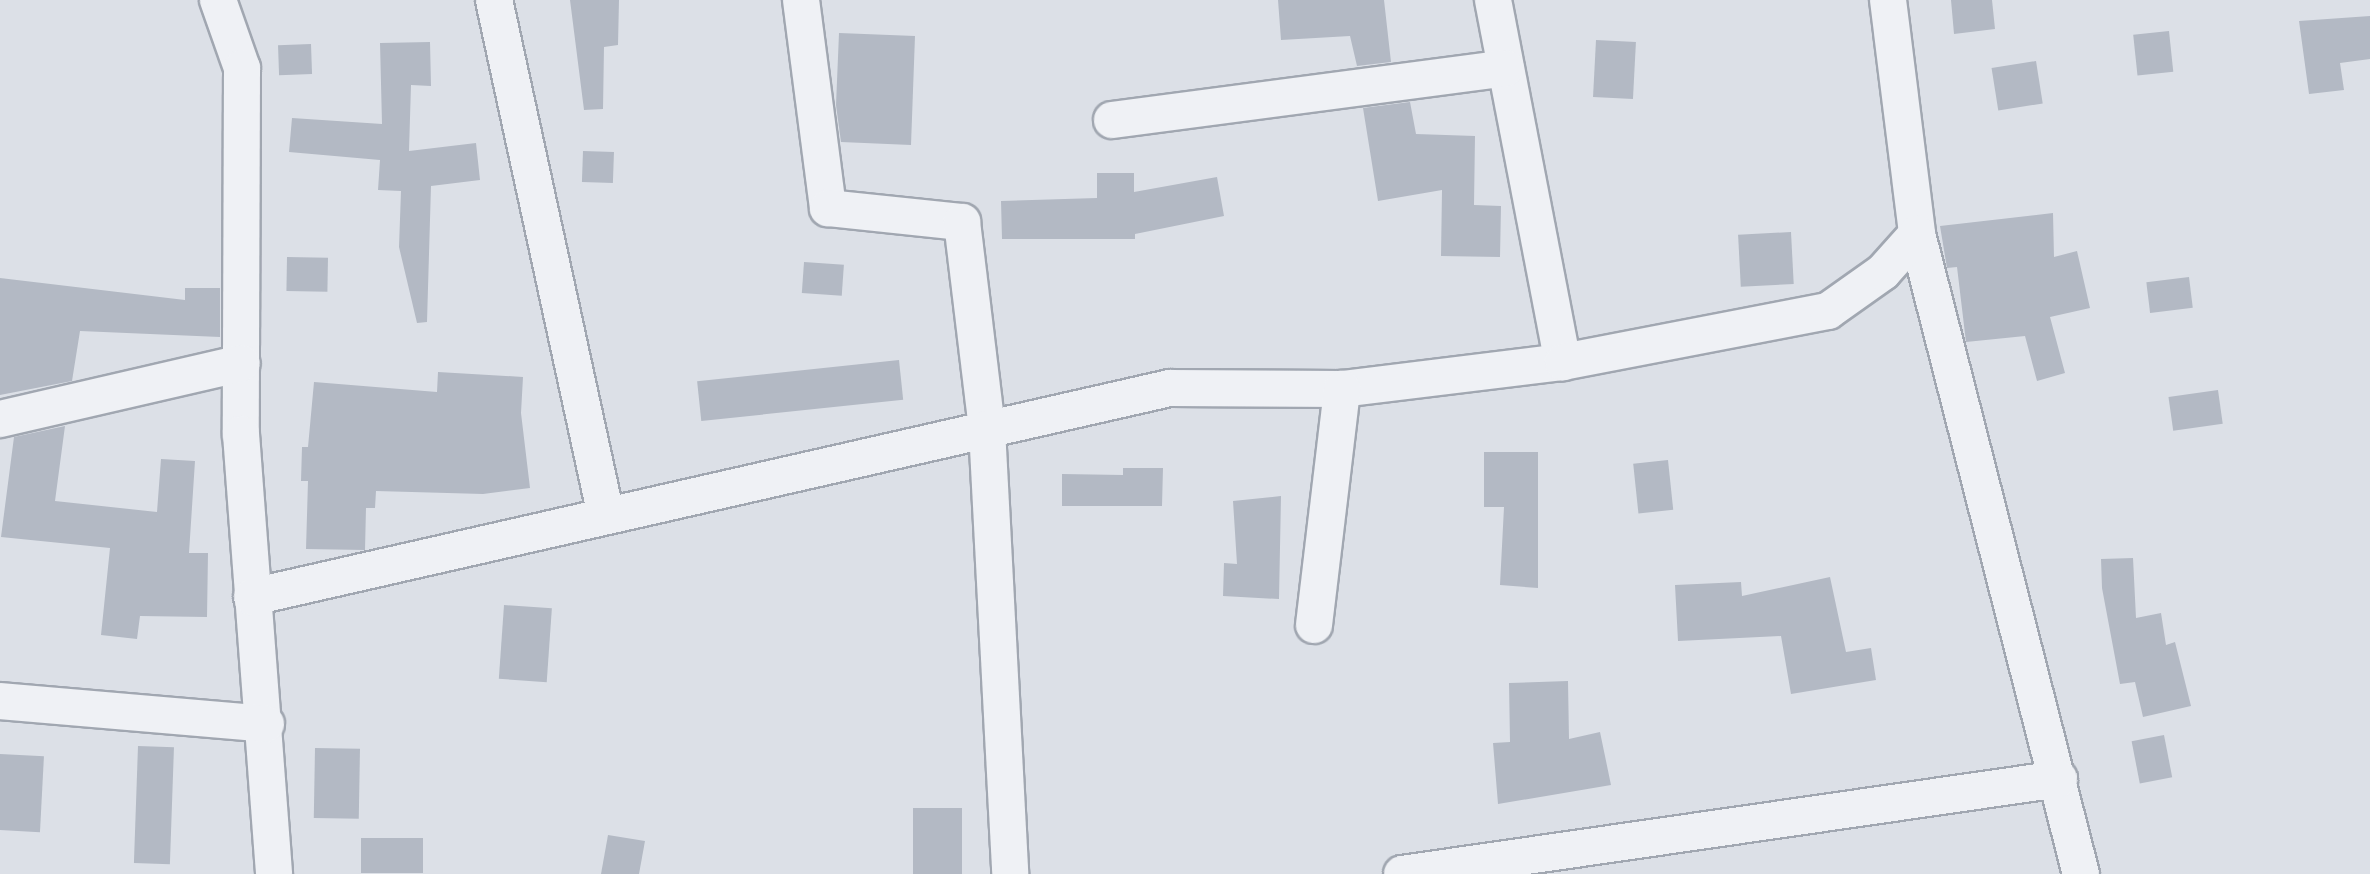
<!DOCTYPE html>
<style>
body{margin:0}
#map{position:relative;width:2370px;height:874px;overflow:hidden;background:#dce0e7;font-family:Inter,sans-serif}
div>[style]{position:absolute}
.building>*{inset:0;background:#b3b9c4;transform-origin:0 0}
.roads{filter:drop-shadow(2px 0 #a1a7b1) drop-shadow(-2px 0 #a1a7b1) drop-shadow(0 2px #a1a7b1) drop-shadow(0 -2px #a1a7b1)}
.minor>*{height:36px;margin:-18px;padding:0 18px;transform-origin:18px;border-radius:18px;background:#eff1f5}
span{translate:-50% -50%;white-space:nowrap;text-align:center;line-height:1.15;-webkit-text-stroke:6px #ebeff5;paint-order:stroke}
</style>
<div id="map">
<div class="building">
<i style="clip-path:polygon(570px 0,619px 0,618px 45px,604px 47px,603px 109px,584px 110px)"></i>
<i style="clip-path:polygon(1278px 0,1384px 0,1391px 62px,1357px 66px,1350px 36px,1281px 40px)"></i>
<i style="clip-path:polygon(1951px 0,1992px 0,1995px 29px,1954px 34px)"></i>
<i style="clip-path:polygon(2370px 16px,2370px 59px,2340px 63px,2344px 90px,2309px 94px,2299px 21px)"></i>
<i style="left:2169px;top:31px;width:41px;height:36px;rotate:84deg"></i>
<i style="clip-path:polygon(839px 33px,915px 36px,911px 145px,841px 142px,836px 105px)"></i>
<i style="left:1596px;top:40px;width:40px;height:57px;rotate:3deg"></i>
<i style="clip-path:polygon(430px 42px,431px 86px,411px 85px,409px 151px,476px 143px,480px 180px,431px 186px,427px 322px,417px 323px,399px 247px,401px 191px,378px 190px,380px 160px,289px 152px,292px 118px,382px 124px,380px 43px)"></i>
<i style="left:311px;top:44px;width:30px;height:33px;rotate:88deg"></i>
<i style="left:2036px;top:61px;width:43px;height:45px;rotate:81deg"></i>
<i style="clip-path:polygon(1410px 102px,1416px 134px,1475px 136px,1474px 205px,1501px 206px,1500px 257px,1441px 256px,1442px 190px,1378px 201px,1363px 108px)"></i>
<i style="left:583px;top:151px;width:31px;height:31px;rotate:2deg"></i>
<i style="clip-path:polygon(1097px 173px,1134px 173px,1134px 192px,1217px 177px,1224px 216px,1135px 234px,1135px 239px,1002px 239px,1001px 201px,1097px 198px)"></i>
<i style="clip-path:polygon(2053px 213px,2054px 257px,2077px 251px,2090px 308px,2050px 317px,2065px 373px,2037px 381px,2025px 336px,1966px 342px,1957px 267px,1947px 268px,1940px 226px)"></i>
<i style="left:1791px;top:232px;width:52px;height:53px;rotate:87deg"></i>
<i style="left:287px;top:257px;width:41px;height:34px;rotate:1deg"></i>
<i style="left:804px;top:262px;width:40px;height:31px;rotate:4deg"></i>
<i style="left:2189px;top:277px;width:31px;height:43px;rotate:83deg"></i>
<i style="clip-path:polygon(0 278px,185px 300px,185px 288px,220px 288px,220px 337px,80px 331px,72px 381px,0 395px)"></i>
<i style="left:899px;top:360px;width:40px;height:203px;rotate:84deg"></i>
<i style="clip-path:polygon(438px 372px,523px 377px,521px 413px,530px 488px,483px 494px,376px 491px,375px 508px,366px 508px,365px 550px,306px 549px,308px 481px,301px 481px,302px 447px,308px 447px,314px 382px,437px 392px)"></i>
<i style="left:2218px;top:390px;width:34px;height:50px;rotate:82deg"></i>
<i style="clip-path:polygon(65px 426px,55px 501px,157px 512px,161px 459px,195px 461px,189px 553px,208px 553px,207px 617px,140px 616px,137px 639px,101px 635px,110px 548px,1px 537px,14px 437px)"></i>
<i style="clip-path:polygon(1484px 452px,1538px 452px,1538px 588px,1500px 585px,1504px 507px,1484px 507px)"></i>
<i style="left:1668px;top:460px;width:50px;height:35px;rotate:84deg"></i>
<i style="clip-path:polygon(1123px 468px,1163px 468px,1162px 506px,1062px 506px,1062px 474px,1123px 475px)"></i>
<i style="clip-path:polygon(1281px 496px,1279px 599px,1223px 596px,1224px 563px,1237px 564px,1233px 501px)"></i>
<i style="clip-path:polygon(2133px 558px,2136px 618px,2161px 613px,2166px 645px,2175px 642px,2191px 706px,2143px 717px,2135px 682px,2120px 684px,2102px 588px,2101px 559px)"></i>
<i style="clip-path:polygon(1830px 577px,1846px 652px,1871px 648px,1876px 680px,1791px 694px,1781px 636px,1678px 641px,1675px 585px,1741px 582px,1742px 596px)"></i>
<i style="left:504px;top:605px;width:48px;height:74px;rotate:4deg"></i>
<i style="clip-path:polygon(1568px 681px,1569px 739px,1600px 732px,1611px 785px,1498px 804px,1493px 743px,1510px 742px,1509px 683px)"></i>
<i style="left:2164px;top:735px;width:43px;height:33px;rotate:79deg"></i>
<i style="left:138px;top:746px;width:36px;height:117px;rotate:2deg"></i>
<i style="left:315px;top:748px;width:45px;height:70px;rotate:1deg"></i>
<i style="left:0;top:754px;width:44px;height:76px;rotate:3deg"></i>
<i style="left:913px;top:808px;width:49px;height:66px"></i>
<i style="clip-path:polygon(608px 835px,645px 841px,639px 874px,601px 874px)"></i>
<i style="left:361px;top:838px;width:62px;height:35px"></i>
</div>
<div class="roads">
<div class="minor">
<i style="left:218px;top:0;width:72px;rotate:70.6deg"></i>
<i style="left:242px;top:68px;width:366px;rotate:90.2deg"></i>
<i style="left:241px;top:434px;width:441px;rotate:85.7deg"></i>
<i style="left:494px;top:0;width:528px;rotate:77.75deg"></i>
<i style="left:801px;top:0;width:210px;rotate:82.6deg"></i>
<i style="left:828px;top:208px;width:135px;rotate:6deg"></i>
<i style="left:962px;top:222px;width:209px;rotate:83.1deg"></i>
<i style="left:987px;top:429px;width:446px;rotate:87deg"></i>
<i style="left:1493px;top:0;width:369px;rotate:79.1deg"></i>
<i style="left:1888px;top:0;width:236px;rotate:82.9deg"></i>
<i style="left:1917px;top:234px;width:661px;rotate:75.63deg"></i>
<i style="left:1112px;top:120px;width:397px;rotate:-7.5deg"></i>
<i style="left:0;top:419px;width:248px;rotate:-13deg"></i>
<i style="left:252px;top:597px;width:941px;rotate:-12.83deg"></i>
<i style="left:1170px;top:388px;width:172px;rotate:0.3deg"></i>
<i style="left:1342px;top:389px;width:223px;rotate:-7deg"></i>
<i style="left:1563px;top:362px;width:270px;rotate:-10.9deg"></i>
<i style="left:1828px;top:311px;width:67px;rotate:-35.3deg"></i>
<i style="left:1883px;top:272px;width:51px;rotate:-48.2deg"></i>
<i style="left:1314px;top:625px;width:238px;rotate:-83.2deg"></i>
<i style="left:0;top:701px;width:267px;rotate:4.9deg"></i>
<i style="left:1402px;top:874px;width:664px;rotate:-8.23deg"></i>
</div>
</div>
</div>
